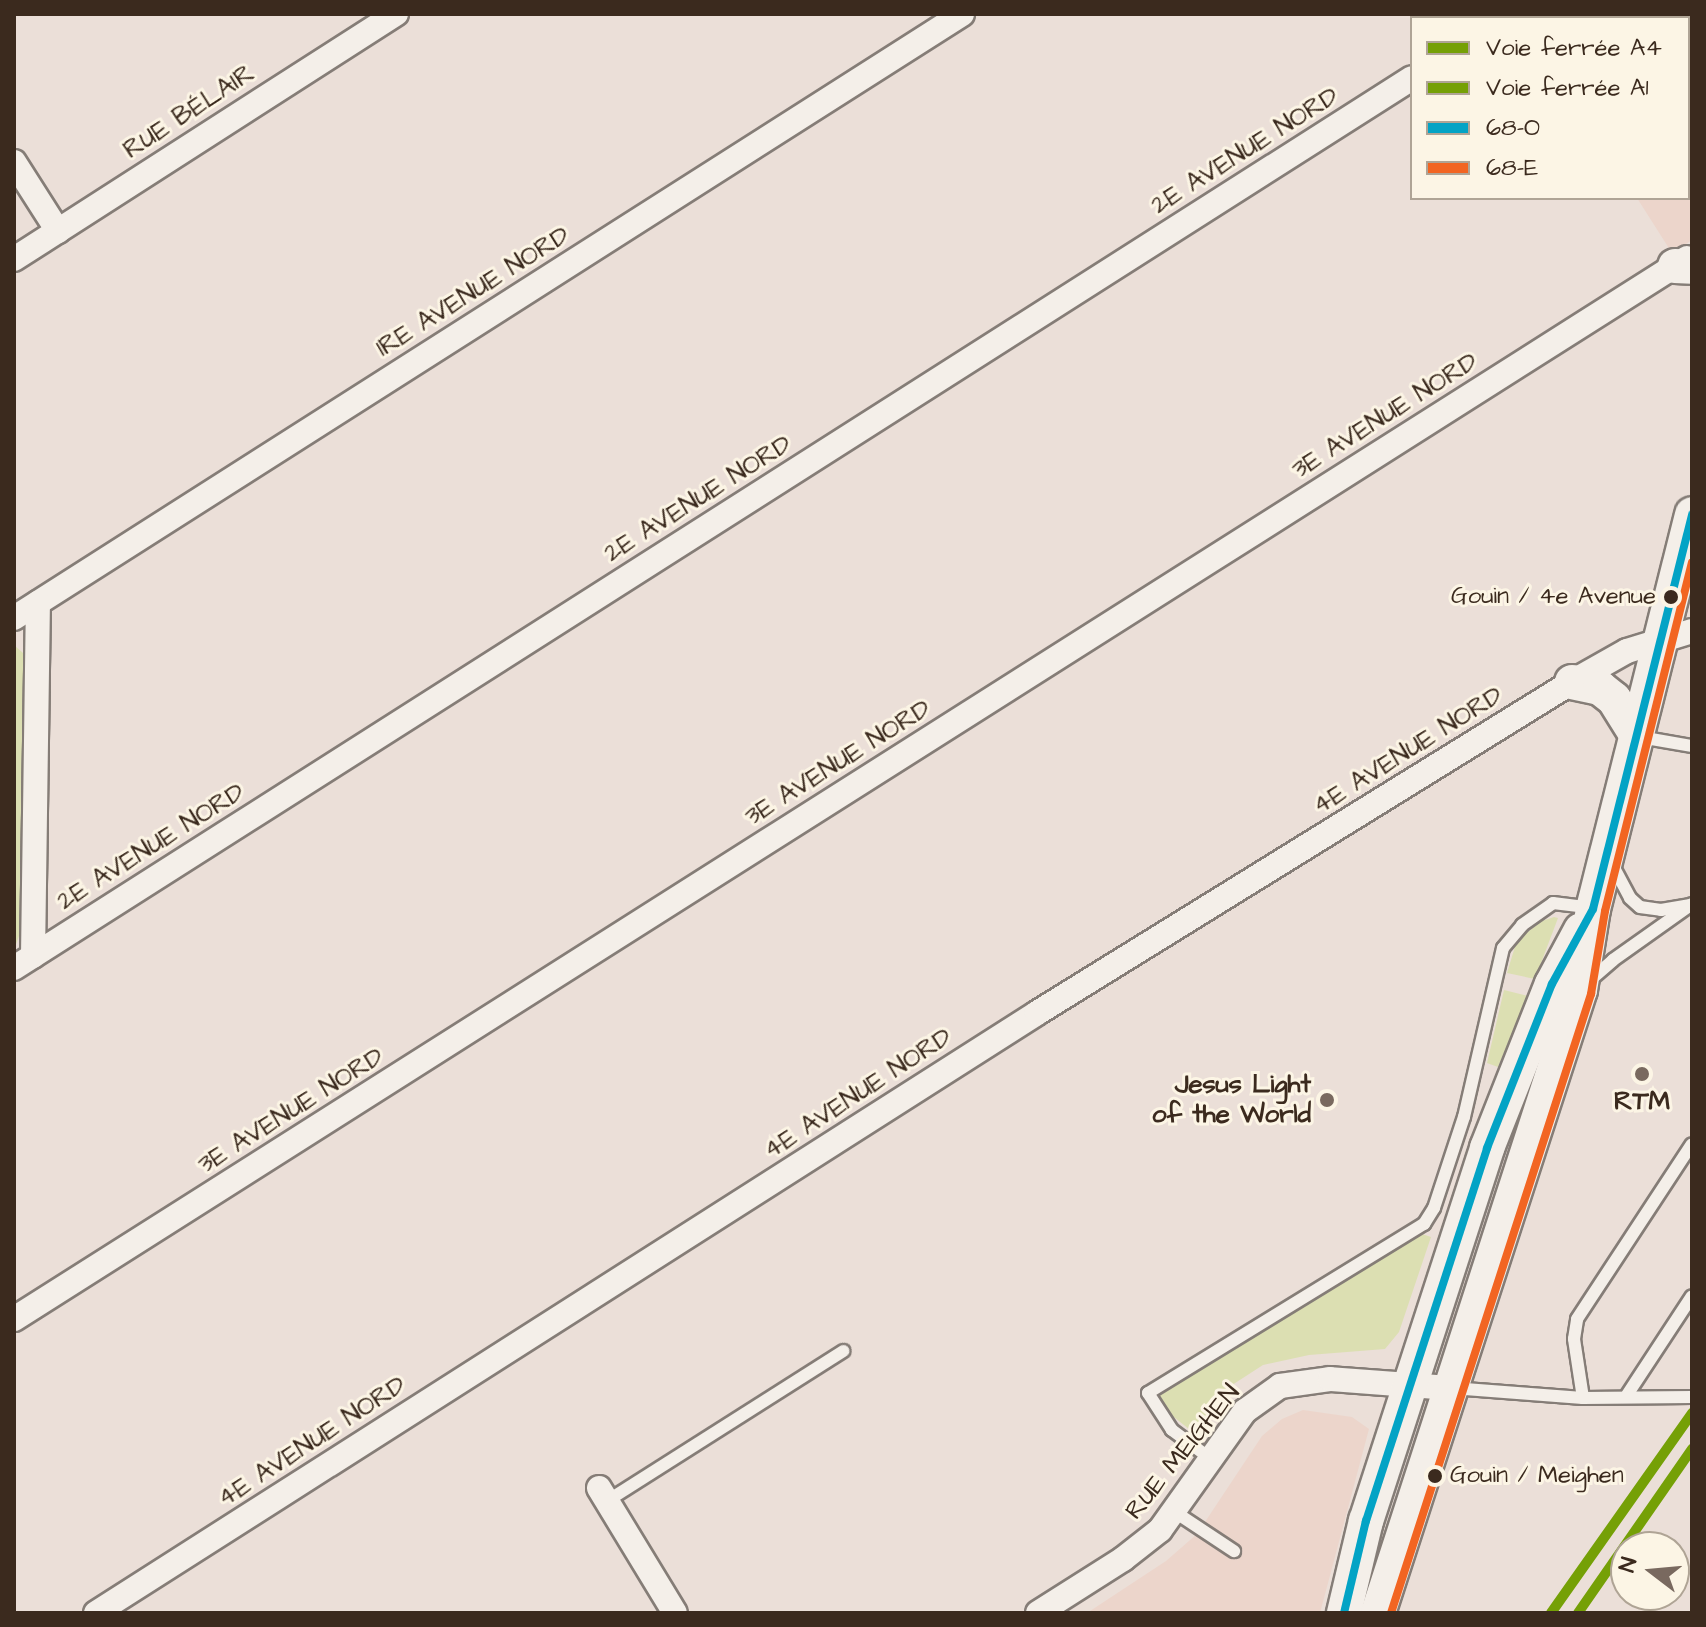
<!DOCTYPE html>
<meta charset="utf-8">
<style>
body{margin:0}
#map{position:relative;width:1706px;height:1627px;overflow:hidden;background:#ebdfd8;font-family:"Architects Daughter",sans-serif}
div>[style]{position:absolute}
.built>*{inset:0;background:#ecd5cb}
.green>*{inset:0;background:#dcdfb2}
.roads{filter:drop-shadow(2px 0 #857d77) drop-shadow(-2px 0 #857d77) drop-shadow(0 2px #857d77) drop-shadow(0 -2px #857d77)}
.service>*{height:12px;margin:-6px;padding:0 6px;transform-origin:6px;border-radius:6px;background:#f4efe9}
.minor>*{height:24px;margin:-12px;padding:0 12px;transform-origin:12px;border-radius:12px;background:#f4efe9}
.secondary>*{height:34px;margin:-17px;padding:0 17px;transform-origin:17px;border-radius:17px;background:#f4efe9}
.bus-1>*{height:8px;margin:-4px;padding:0 4px;transform-origin:4px;border-radius:4px;background:#03a3c5}
.bus-2>*{height:8px;margin:-4px;padding:0 4px;transform-origin:4px;border-radius:4px;background:#f26522}
.rail-1>*{height:10px;margin:-5px;padding:0 5px;transform-origin:5px;border-radius:5px;background:#75a006}
.rail-2>*{height:10px;margin:-5px;padding:0 5px;transform-origin:5px;border-radius:5px;background:#75a006}
.dots>*{width:22px;height:22px;translate:-50% -50%;box-sizing:border-box;border:4px solid #fcf5e5;border-radius:50%}
span{translate:-50% -50%;white-space:nowrap;text-align:center;line-height:1.15;-webkit-text-stroke:6px #fcf5e5;paint-order:stroke}
.bus-label{font-size:24px;color:#3b2a1e}
.right{translate:-100% -50%;text-align:right}
.left{translate:0 -50%;text-align:left}
.street-label{font-size:26px;color:#3b2a1e}
.poi-label{font-size:26px;color:#3b2a1e;font-weight:700}
.frame{position:absolute;inset:0;border:16px solid #3b2a1e;pointer-events:none}
.legend{position:absolute;left:1410px;top:16px;width:280px;height:184px;box-sizing:border-box;background:#fcf5e5;border:2px solid #afa495;margin:0;padding:10px 14px;list-style:none;font-size:24px;color:#3b2a1e}
.legend li{display:flex;align-items:center;gap:16px;height:40px}
.legend b{width:40px;border:2px solid #afa495}
.north{position:absolute;left:1610px;top:1531px;width:80px;height:80px;box-sizing:border-box;background:#fcf5e5;border:2px solid #afa495;border-radius:50%;rotate:286deg;font-size:22px;font-weight:700;line-height:32px;text-align:center;color:#3b2a1e}
.north::after{content:'';display:block;margin:auto;width:28px;height:36px;background:#79695f;clip-path:polygon(50% 0,100% 100%,50% 72%,0 100%)}
</style>
<div id="map">
<div class="built">
<i style="clip-path:polygon(1692px 81px,1692px 240px,1672px 253px,1637px 198px,1688px 198px,1688px 84px)"></i>
<i style="clip-path:polygon(1303px 1410px,1352px 1417px,1369px 1429px,1320px 1613px,1087px 1613px,1166px 1561px,1197px 1534px,1262px 1436px,1282px 1419px)"></i>
</div>
<div class="green">
<i style="clip-path:polygon(14px 645px,23px 653px,26px 663px,19px 936px,14px 950px)"></i>
<i style="clip-path:polygon(1554px 917px,1558px 918px,1535px 979px,1507px 973px,1517px 940px,1542px 921px)"></i>
<i style="clip-path:polygon(1504px 990px,1528px 996px,1498px 1067px,1487px 1063px)"></i>
<i style="clip-path:polygon(1422px 1234px,1431px 1237px,1399px 1332px,1385px 1349px,1309px 1355px,1263px 1365px,1229px 1387px,1194px 1433px,1170px 1414px,1159px 1395px)"></i>
</div>
<div class="roads">
<div class="service">
<i style="left:1640px;top:737px;width:53px;rotate:9.8deg"></i>
<i style="left:1612px;top:864px;width:38px;rotate:62deg"></i>
<i style="left:1630px;top:898px;width:13px;rotate:42deg"></i>
<i style="left:1640px;top:907px;width:21px;rotate:8deg"></i>
<i style="left:1661px;top:910px;width:27px;rotate:-10deg"></i>
<i style="left:1588px;top:982px;width:33px;rotate:-41deg"></i>
<i style="left:1613px;top:960px;width:97px;rotate:-35.3deg"></i>
<i style="left:1452px;top:1388px;width:131px;rotate:4.4deg"></i>
<i style="left:1583px;top:1398px;width:109px;rotate:-0.5deg"></i>
<i style="left:1627px;top:1395px;width:118px;rotate:-56.7deg"></i>
<i style="left:1583px;top:1398px;width:60px;rotate:-98.7deg"></i>
<i style="left:1574px;top:1339px;width:20px;rotate:-81deg"></i>
<i style="left:1577px;top:1319px;width:209px;rotate:-56.7deg"></i>
<i style="left:1211px;top:1459px;width:49px;rotate:-143.4deg"></i>
<i style="left:1172px;top:1430px;width:44px;rotate:-123deg"></i>
<i style="left:1148px;top:1393px;width:324px;rotate:-31.5deg"></i>
<i style="left:1424px;top:1224px;width:19px;rotate:-58deg"></i>
<i style="left:1434px;top:1208px;width:96px;rotate:-71.8deg"></i>
<i style="left:1464px;top:1117px;width:173px;rotate:-77deg"></i>
<i style="left:1503px;top:948px;width:30px;rotate:-50deg"></i>
<i style="left:1522px;top:925px;width:38px;rotate:-35deg"></i>
<i style="left:1553px;top:903px;width:38px;rotate:7deg"></i>
<i style="left:607px;top:1501px;width:280px;rotate:-32.4deg"></i>
<i style="left:1175px;top:1512px;width:71px;rotate:33.5deg"></i>
</div>
<div class="minor">
<i style="left:1506px;top:18px;width:8px;rotate:-30deg"></i>
<i style="left:14px;top:162px;width:82px;rotate:57.5deg"></i>
<i style="left:14px;top:259px;width:454px;rotate:-32.7deg"></i>
<i style="left:14px;top:618px;width:1124px;rotate:-32.5deg"></i>
<i style="left:33px;top:956px;width:353px;rotate:-89.2deg"></i>
<i style="left:14px;top:968px;width:1657px;rotate:-32.48deg"></i>
<i style="left:14px;top:1319px;width:1981px;rotate:-32.38deg"></i>
<i style="left:599px;top:1488px;width:146px;rotate:58.7deg"></i>
<i style="left:96px;top:1613px;width:1116px;rotate:-32.52deg"></i>
<i style="left:1037px;top:1013px;width:629px;rotate:-31.74deg"></i>
<i style="left:1572px;top:682px;width:63px;rotate:-29.4deg"></i>
<i style="left:1627px;top:651px;width:68px;rotate:-17.1deg"></i>
<i style="left:1038px;top:1613px;width:101px;rotate:-32.4deg"></i>
<i style="left:1123px;top:1559px;width:47px;rotate:-38.1deg"></i>
<i style="left:1160px;top:1530px;width:146px;rotate:-54.5deg"></i>
<i style="left:1245px;top:1411px;width:43px;rotate:-35.5deg"></i>
<i style="left:1280px;top:1386px;width:50px;rotate:-8deg"></i>
<i style="left:1330px;top:1379px;width:121px;rotate:4.3deg"></i>
</div>
<div class="secondary">
<i style="left:1675px;top:266px;width:17px;rotate:3deg"></i>
<i style="left:1572px;top:682px;width:29px;rotate:12deg"></i>
<i style="left:1600px;top:688px;width:18px;rotate:38deg"></i>
<i style="left:1614px;top:699px;width:44px;rotate:58.1deg"></i>
<i style="left:1344px;top:1613px;width:95px;rotate:-76.6deg"></i>
<i style="left:1366px;top:1521px;width:392px;rotate:-72deg"></i>
<i style="left:1487px;top:1148px;width:176px;rotate:-68.4deg"></i>
<i style="left:1552px;top:984px;width:61px;rotate:-61.8deg"></i>
<i style="left:1378px;top:1613px;width:655px;rotate:-72.04deg"></i>
<i style="left:1580px;top:990px;width:82px;rotate:-80.9deg"></i>
<i style="left:1593px;top:909px;width:407px;rotate:-75.9deg"></i>
</div>
</div>
<div class="bus-1">
<i style="left:1344px;top:1613px;width:95px;rotate:-76.6deg"></i>
<i style="left:1366px;top:1521px;width:392px;rotate:-72deg"></i>
<i style="left:1487px;top:1148px;width:176px;rotate:-68.4deg"></i>
<i style="left:1552px;top:984px;width:85px;rotate:-61.3deg"></i>
<i style="left:1593px;top:909px;width:407px;rotate:-75.9deg"></i>
</div>
<div class="bus-2">
<i style="left:1391px;top:1613px;width:651px;rotate:-72.09deg"></i>
<i style="left:1591px;top:994px;width:84px;rotate:-80.4deg"></i>
<i style="left:1605px;top:911px;width:359px;rotate:-76deg"></i>
</div>
<div class="rail-1">
<i style="left:1551px;top:1613px;width:245px;rotate:-54.8deg"></i>
</div>
<div class="rail-2">
<i style="left:1578px;top:1613px;width:200px;rotate:-55.2deg"></i>
</div>
<div class="dots">
<i style="left:1671px;top:597px;background:#3b2a1e"></i>
<i style="left:1642px;top:1074px;background:#79695f"></i>
<i style="left:1327px;top:1100px;background:#79695f"></i>
<i style="left:1435px;top:1476px;background:#3b2a1e"></i>
</div>
<div class="bus-label">
<span class="right" style="left:1656px;top:597px">Gouin / 4e Avenue</span>
<span class="left" style="left:1450px;top:1476px">Gouin / Meighen</span>
</div>
<div class="street-label">
<span style="left:189px;top:112px;rotate:-33deg">RUE BÉLAIR</span>
<span style="left:1245px;top:151px;rotate:-32deg">2E AVENUE NORD</span>
<span style="left:473px;top:292px;rotate:-32deg">1RE AVENUE NORD</span>
<span style="left:1385px;top:416px;rotate:-32deg">3E AVENUE NORD</span>
<span style="left:698px;top:499px;rotate:-32deg">2E AVENUE NORD</span>
<span style="left:1408px;top:751px;rotate:-32deg">4E AVENUE NORD</span>
<span style="left:838px;top:763px;rotate:-32deg">3E AVENUE NORD</span>
<span style="left:151px;top:847px;rotate:-32deg">2E AVENUE NORD</span>
<span style="left:858px;top:1094px;rotate:-33deg">4E AVENUE NORD</span>
<span style="left:291px;top:1111px;rotate:-32deg">3E AVENUE NORD</span>
<span style="left:312px;top:1442px;rotate:-33deg">4E AVENUE NORD</span>
<span style="left:1183px;top:1452px;rotate:-51deg">RUE MEIGHEN</span>
</div>
<div class="poi-label">
<span class="right" style="left:1311px;top:1100px">Jesus Light<br>of the World</span>
<span style="left:1642px;top:1102px">RTM</span>
</div>
<div class="frame"></div>
<ul class="legend">
<li><b style="height:10px;background:#75a006"></b>Voie ferrée A4</li>
<li><b style="height:10px;background:#75a006"></b>Voie ferrée A1</li>
<li><b style="height:10px;background:#03a3c5"></b>68-O</li>
<li><b style="height:10px;background:#f26522"></b>68-E</li>
</ul>
<div class="north">N</div>
</div>
